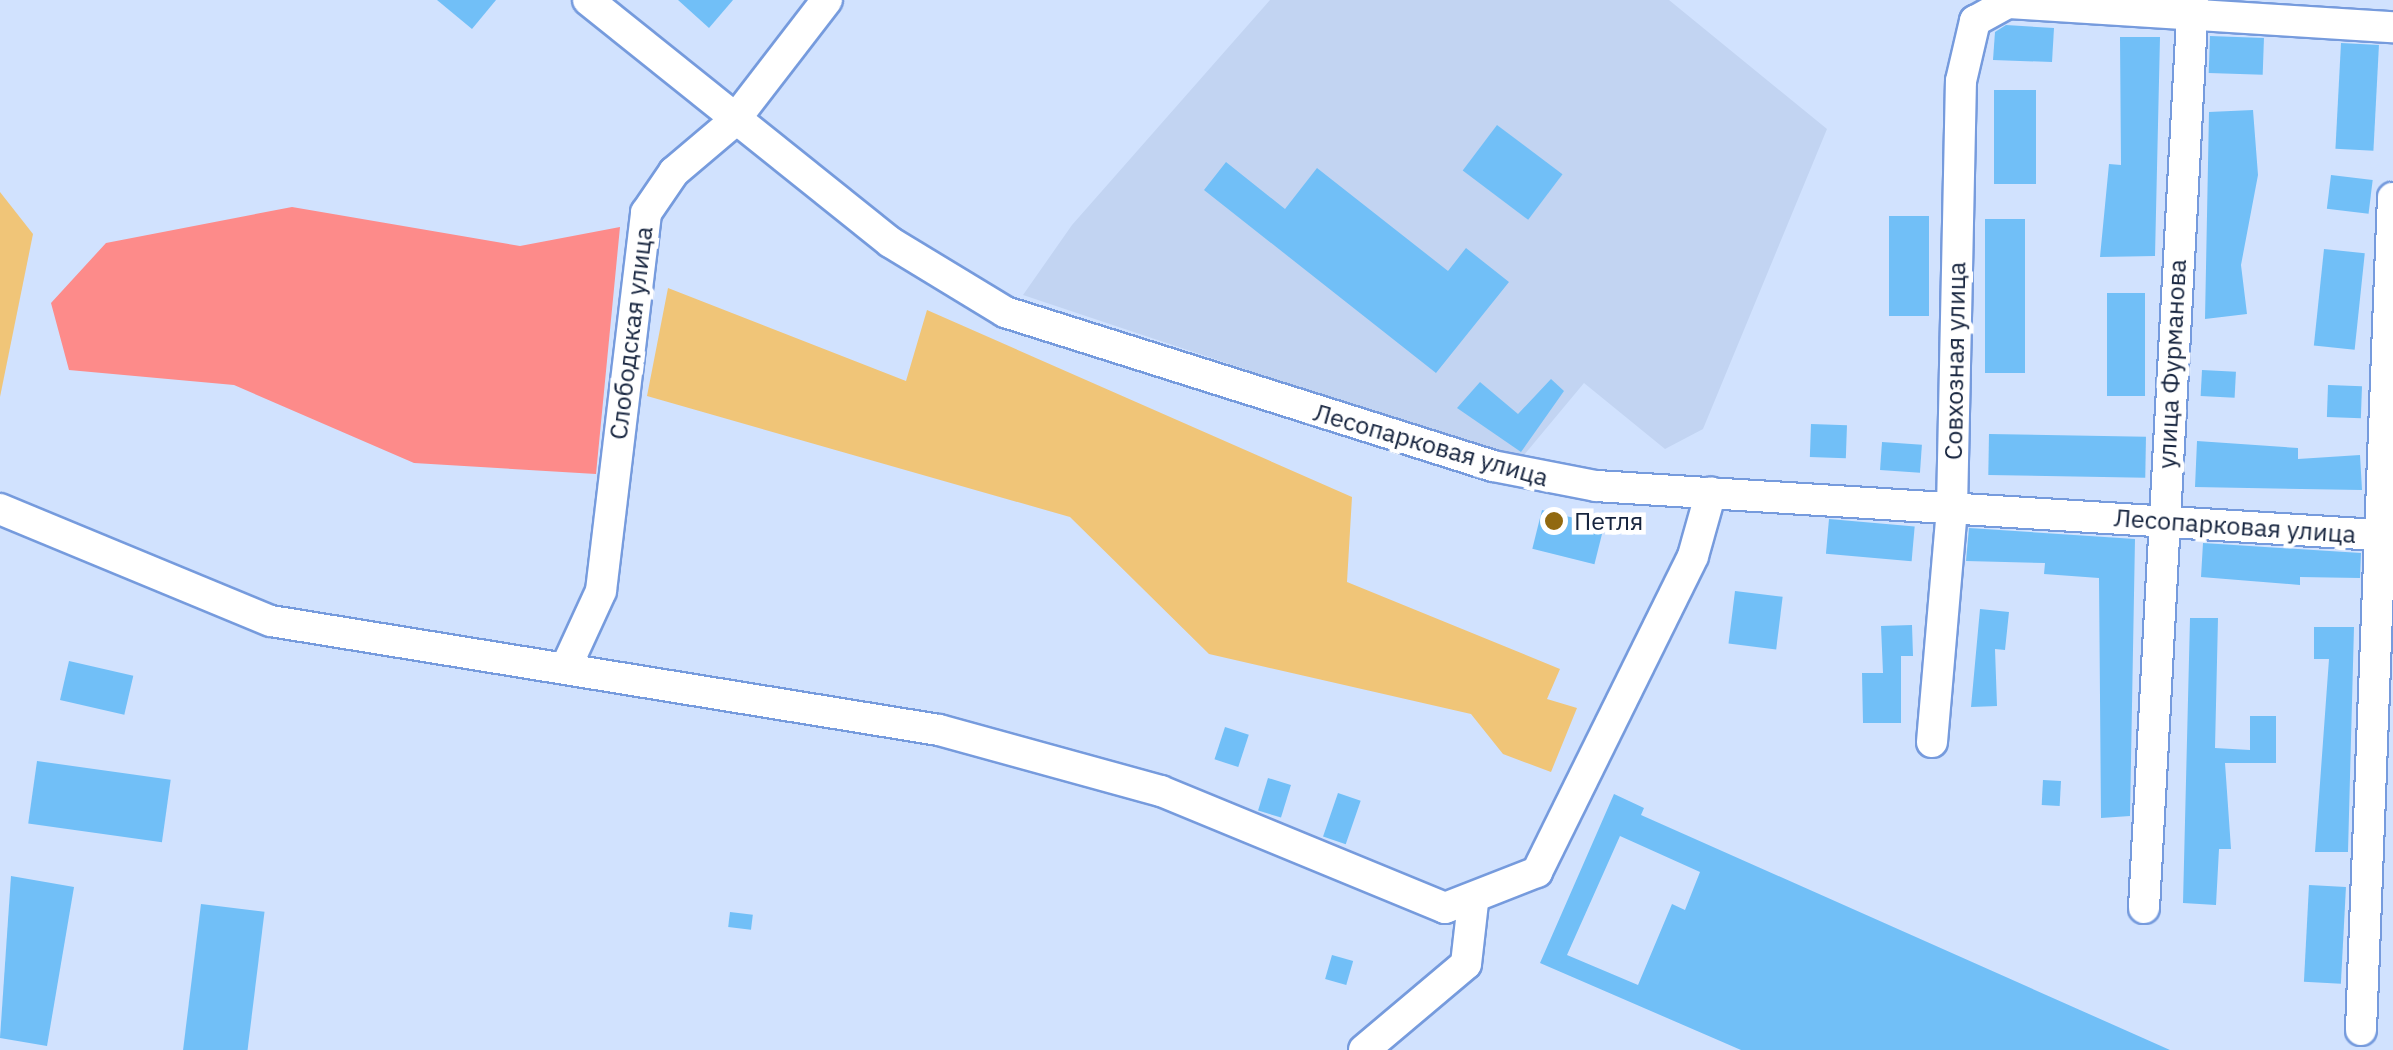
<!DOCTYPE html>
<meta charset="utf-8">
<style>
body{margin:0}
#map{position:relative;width:2393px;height:1050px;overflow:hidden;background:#d1e2fe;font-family:"IBM Plex Sans",sans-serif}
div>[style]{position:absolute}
.built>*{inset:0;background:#c2d4f2}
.green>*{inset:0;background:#f0c578}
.water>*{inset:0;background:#fd8b8a}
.building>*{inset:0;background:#71bff7;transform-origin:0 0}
.roads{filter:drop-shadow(2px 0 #769bdd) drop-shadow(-2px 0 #769bdd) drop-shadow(0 2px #769bdd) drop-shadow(0 -2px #769bdd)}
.minor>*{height:30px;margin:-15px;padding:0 15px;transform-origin:15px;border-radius:15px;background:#fff}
.dots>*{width:28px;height:28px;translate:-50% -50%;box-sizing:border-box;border:5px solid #fff;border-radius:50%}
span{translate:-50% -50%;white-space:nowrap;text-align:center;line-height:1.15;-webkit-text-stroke:9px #fff;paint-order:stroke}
.street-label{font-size:25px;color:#16243e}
.poi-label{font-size:25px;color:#16243e}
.left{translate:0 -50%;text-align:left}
</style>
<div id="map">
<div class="built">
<i style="clip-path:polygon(1270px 0,1669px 0,1827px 129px,1703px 429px,1665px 449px,1584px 383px,1519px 461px,1023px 295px,1072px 225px)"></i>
</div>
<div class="green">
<i style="clip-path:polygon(0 192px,33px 234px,0 397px)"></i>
<i style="clip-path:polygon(668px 288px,906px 381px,927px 310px,1352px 497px,1347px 582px,1560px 669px,1547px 699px,1577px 708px,1551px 772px,1503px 754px,1471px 714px,1209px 654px,1070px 517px,647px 396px)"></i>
</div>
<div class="water">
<i style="clip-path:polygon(292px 207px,520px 246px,620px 227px,596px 474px,414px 463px,234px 385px,69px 370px,51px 303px,106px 243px)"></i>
</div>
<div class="building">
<i style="clip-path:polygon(437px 0,496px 0,472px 29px)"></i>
<i style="clip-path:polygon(678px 0,733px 0,709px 28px)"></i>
<i style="clip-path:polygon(2006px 25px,2054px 28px,2052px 62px,1993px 60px,1995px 32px)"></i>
<i style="left:2210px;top:36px;width:54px;height:37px;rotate:2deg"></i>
<i style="clip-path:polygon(2120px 37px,2160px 37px,2155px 256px,2100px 257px,2109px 164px,2121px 165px)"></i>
<i style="left:2341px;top:43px;width:38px;height:106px;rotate:3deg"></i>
<i style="left:1994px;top:90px;width:42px;height:94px"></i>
<i style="clip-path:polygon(2253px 110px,2258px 175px,2241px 265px,2247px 314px,2205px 319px,2209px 112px)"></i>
<i style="left:1497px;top:125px;width:82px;height:57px;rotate:37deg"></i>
<i style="clip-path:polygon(1226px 162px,1285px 209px,1317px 168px,1448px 271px,1466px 248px,1509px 282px,1436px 373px,1204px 190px)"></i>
<i style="left:2331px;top:175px;width:42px;height:34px;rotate:7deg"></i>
<i style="left:1889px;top:216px;width:40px;height:100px"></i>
<i style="left:1985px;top:219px;width:40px;height:154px"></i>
<i style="left:2324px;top:249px;width:41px;height:97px;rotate:6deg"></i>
<i style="left:2107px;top:293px;width:38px;height:103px"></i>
<i style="left:2202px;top:370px;width:34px;height:26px;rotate:3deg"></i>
<i style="clip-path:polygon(1551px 379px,1564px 391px,1521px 452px,1457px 408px,1480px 382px,1518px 414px)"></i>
<i style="left:2328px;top:385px;width:34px;height:32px;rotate:2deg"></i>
<i style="left:1811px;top:424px;width:36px;height:33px;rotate:2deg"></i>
<i style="left:1989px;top:434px;width:157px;height:41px;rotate:1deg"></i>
<i style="clip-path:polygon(2197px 441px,2298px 448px,2298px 459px,2360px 455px,2362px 490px,2195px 487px)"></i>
<i style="left:1882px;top:442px;width:40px;height:28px;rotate:4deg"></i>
<i style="left:1542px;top:510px;width:64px;height:40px;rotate:14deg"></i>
<i style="left:1829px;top:519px;width:86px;height:35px;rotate:5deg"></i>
<i style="clip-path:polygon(1969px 528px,2135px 539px,2130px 816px,2101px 818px,2099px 578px,2044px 574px,2045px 563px,1966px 561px)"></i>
<i style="clip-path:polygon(2203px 543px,2361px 553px,2360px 578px,2300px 577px,2300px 585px,2201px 577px)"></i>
<i style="left:1735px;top:591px;width:48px;height:53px;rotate:7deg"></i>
<i style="clip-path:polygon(1980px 609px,2009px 612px,2005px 650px,1995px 649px,1997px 706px,1971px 707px)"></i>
<i style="clip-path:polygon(2190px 618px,2218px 618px,2215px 748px,2250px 750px,2250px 716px,2276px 716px,2276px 763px,2225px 763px,2231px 849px,2219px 849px,2216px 905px,2183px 903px)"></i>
<i style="clip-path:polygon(1912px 625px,1913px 656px,1901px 656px,1901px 723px,1863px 723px,1862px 673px,1883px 673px,1881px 626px)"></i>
<i style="clip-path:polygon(2314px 627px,2354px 627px,2348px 852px,2315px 852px,2329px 659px,2314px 659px)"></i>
<i style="left:69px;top:661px;width:66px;height:40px;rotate:13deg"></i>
<i style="left:1225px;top:727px;width:25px;height:34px;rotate:18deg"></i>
<i style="left:37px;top:761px;width:135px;height:63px;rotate:8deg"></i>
<i style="left:1268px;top:778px;width:24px;height:34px;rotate:17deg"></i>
<i style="left:2043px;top:780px;width:18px;height:25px;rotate:3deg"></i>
<i style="left:1338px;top:793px;width:24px;height:46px;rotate:19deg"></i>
<i style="clip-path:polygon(evenodd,1614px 794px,1644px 808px,1641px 815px,2170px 1050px,1741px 1050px,1540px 963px,1614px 794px,1620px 836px,1700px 872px,1685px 910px,1672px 904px,1638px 985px,1567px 955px,1620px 836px)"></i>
<i style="clip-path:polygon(11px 876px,74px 887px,47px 1046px,0 1038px)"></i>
<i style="left:2309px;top:885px;width:37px;height:97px;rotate:3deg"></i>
<i style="left:201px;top:904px;width:64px;height:147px;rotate:7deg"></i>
<i style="left:730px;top:912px;width:23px;height:15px;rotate:7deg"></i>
<i style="left:1332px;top:955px;width:22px;height:25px;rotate:16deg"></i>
</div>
<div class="roads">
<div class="minor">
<i style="left:588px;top:0;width:387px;rotate:38.7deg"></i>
<i style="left:890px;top:242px;width:135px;rotate:31.3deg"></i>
<i style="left:1005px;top:312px;width:512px;rotate:17.51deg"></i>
<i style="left:1493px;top:466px;width:105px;rotate:11deg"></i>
<i style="left:1596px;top:486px;width:799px;rotate:3.59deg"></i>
<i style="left:0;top:509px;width:293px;rotate:22.5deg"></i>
<i style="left:271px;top:621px;width:677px;rotate:9.27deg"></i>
<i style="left:939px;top:730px;width:230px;rotate:15.4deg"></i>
<i style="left:1161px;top:791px;width:307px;rotate:22.4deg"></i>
<i style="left:1445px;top:908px;width:99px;rotate:-21.4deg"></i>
<i style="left:1537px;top:872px;width:352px;rotate:-63.7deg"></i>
<i style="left:1693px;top:556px;width:66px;rotate:-74.3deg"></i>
<i style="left:567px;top:665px;width:81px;rotate:-65.3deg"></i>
<i style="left:601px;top:591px;width:381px;rotate:-83.2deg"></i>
<i style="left:646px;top:213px;width:50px;rotate:-55.7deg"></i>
<i style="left:674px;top:172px;width:77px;rotate:-40.3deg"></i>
<i style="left:733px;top:122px;width:154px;rotate:-52.4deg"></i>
<i style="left:1932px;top:742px;width:234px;rotate:-85.1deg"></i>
<i style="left:1952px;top:509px;width:428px;rotate:-88.8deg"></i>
<i style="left:1961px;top:81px;width:62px;rotate:-76.9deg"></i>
<i style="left:1975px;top:21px;width:38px;rotate:-29deg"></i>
<i style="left:2008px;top:3px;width:386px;rotate:3.6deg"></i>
<i style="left:2144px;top:908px;width:909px;rotate:-86.91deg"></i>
<i style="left:2361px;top:1030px;width:833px;rotate:-87.8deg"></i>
<i style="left:1364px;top:1050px;width:133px;rotate:-40.1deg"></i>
<i style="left:1466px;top:964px;width:61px;rotate:-83.5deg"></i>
</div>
</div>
<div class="dots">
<i style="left:1554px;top:521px;background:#916910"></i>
</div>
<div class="street-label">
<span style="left:631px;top:333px;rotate:-83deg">Слободская улица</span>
<span style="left:1955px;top:361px;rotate:-89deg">Совхозная улица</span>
<span style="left:2172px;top:364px;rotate:-87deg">улица Фурманова</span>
<span style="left:1431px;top:445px;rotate:16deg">Лесопарковая улица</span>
<span style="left:2235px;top:526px;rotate:4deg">Лесопарковая улица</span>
</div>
<div class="poi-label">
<span class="left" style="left:1574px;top:521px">Петля</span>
</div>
</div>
